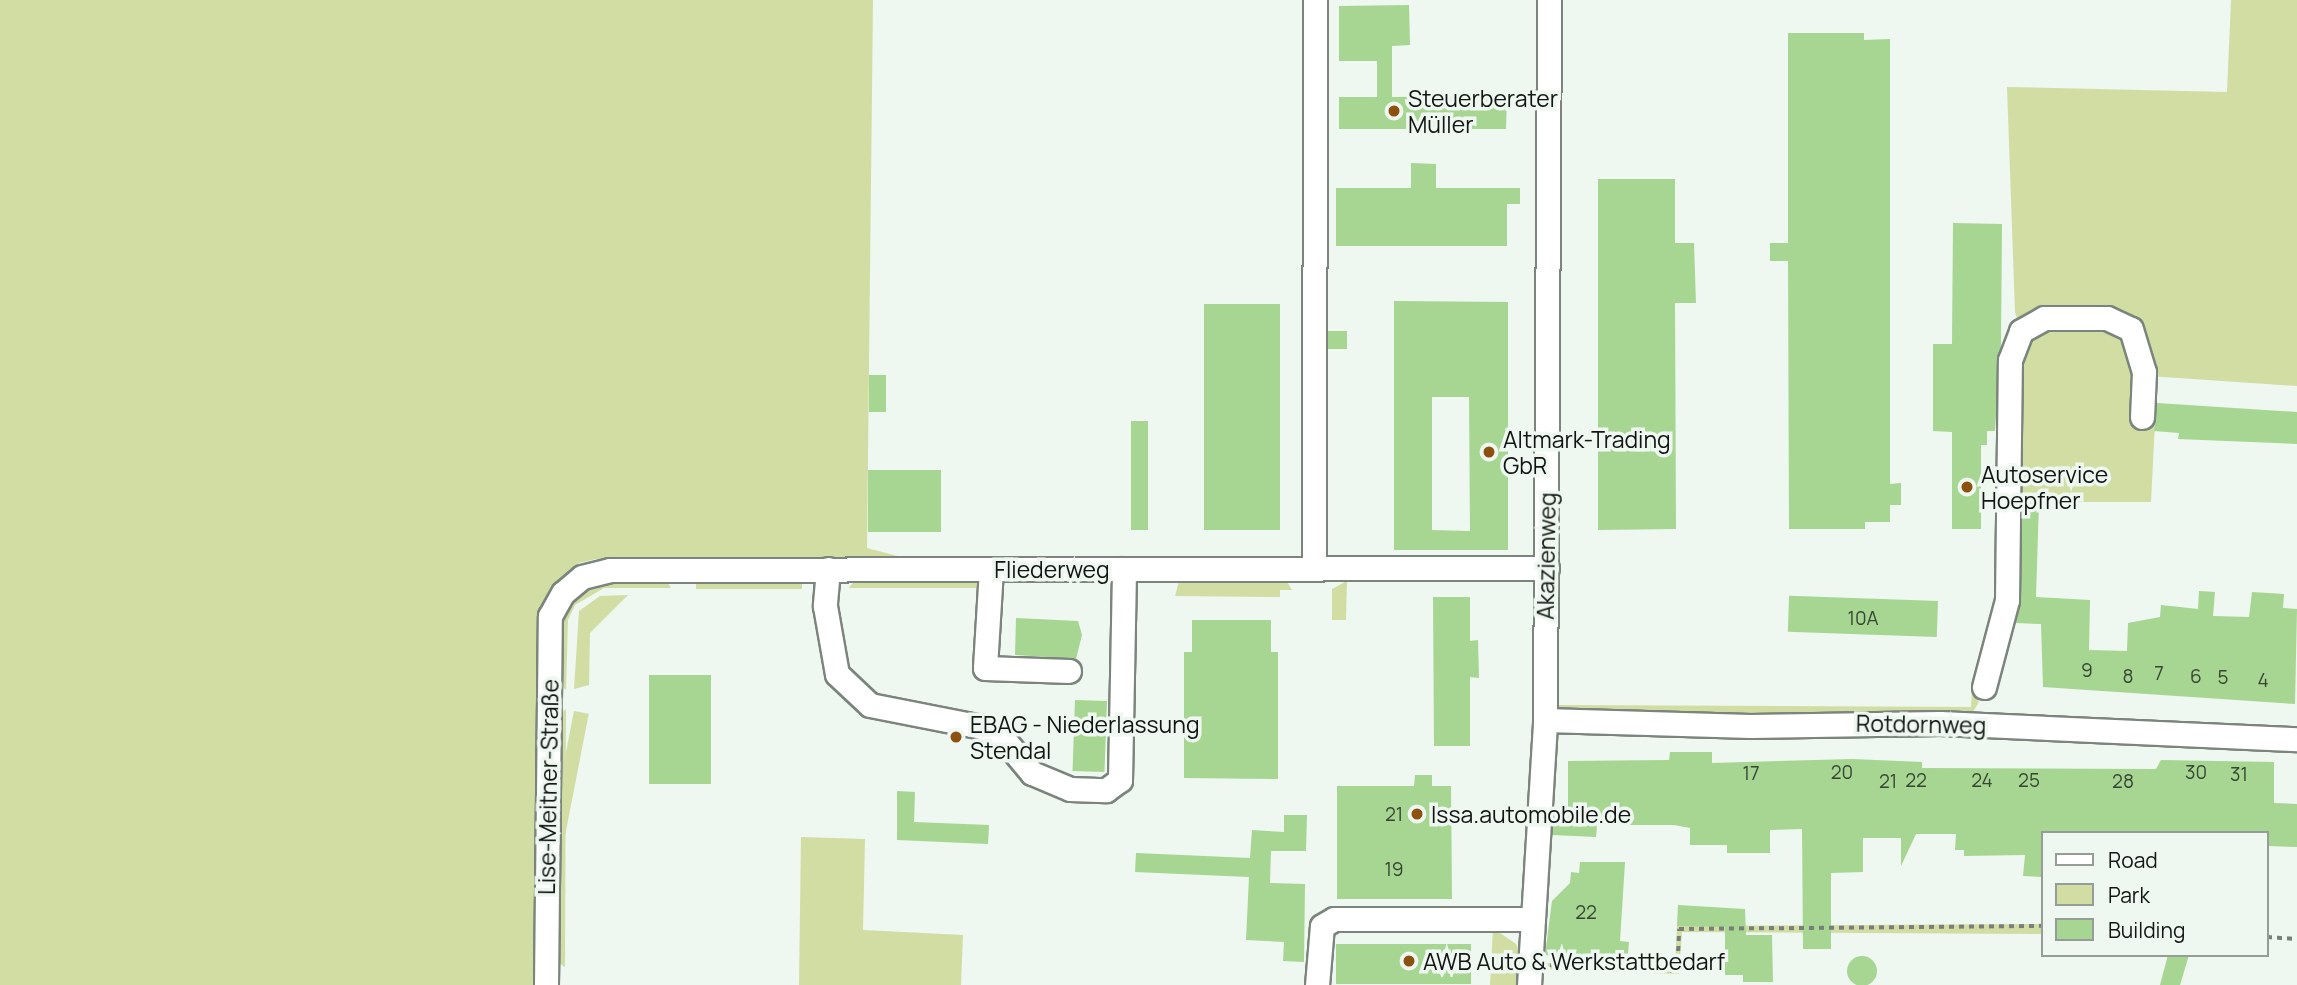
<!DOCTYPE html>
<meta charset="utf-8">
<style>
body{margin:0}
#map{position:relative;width:2297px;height:985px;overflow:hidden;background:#eef7f0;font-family:Manrope,sans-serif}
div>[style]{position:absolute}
.green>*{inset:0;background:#d1dda3;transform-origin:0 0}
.building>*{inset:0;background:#a7d592;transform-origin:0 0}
.round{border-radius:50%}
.path>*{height:3.5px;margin-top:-1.75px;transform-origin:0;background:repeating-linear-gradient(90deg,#787e7a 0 5px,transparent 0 10px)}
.roads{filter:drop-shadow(2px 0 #7b847d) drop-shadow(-2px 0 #7b847d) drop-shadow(0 2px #7b847d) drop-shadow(0 -2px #7b847d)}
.minor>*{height:23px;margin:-11.5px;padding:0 11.5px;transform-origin:11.5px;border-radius:11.5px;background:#fff}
.dots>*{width:19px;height:19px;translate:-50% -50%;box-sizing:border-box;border:4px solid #eef7f0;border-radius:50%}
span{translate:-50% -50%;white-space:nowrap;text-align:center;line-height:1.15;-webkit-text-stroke:7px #eef7f0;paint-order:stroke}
.number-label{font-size:19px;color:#374533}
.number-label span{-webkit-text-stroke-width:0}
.poi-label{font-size:23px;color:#121513}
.left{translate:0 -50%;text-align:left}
.street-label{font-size:23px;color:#121513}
.legend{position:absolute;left:2041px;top:831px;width:228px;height:126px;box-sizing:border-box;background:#eef7f0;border:2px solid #969d98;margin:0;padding:9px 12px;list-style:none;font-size:21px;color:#121513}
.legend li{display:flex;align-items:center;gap:14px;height:35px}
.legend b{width:35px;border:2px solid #969d98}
</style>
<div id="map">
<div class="green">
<i style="clip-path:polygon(0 0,873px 0,867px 548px,909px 559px,596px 559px,579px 563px,550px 587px,538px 620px,535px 985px,0 985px)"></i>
<i style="clip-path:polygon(2231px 0,2297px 0,2297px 386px,2149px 376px,2129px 321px,2017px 319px,2015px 312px,2007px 87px,2227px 92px)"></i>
<i style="clip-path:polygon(2040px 324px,2118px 328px,2148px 401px,2156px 403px,2151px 502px,2010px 502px,2019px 349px)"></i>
<i style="clip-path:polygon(608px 579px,666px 580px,671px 588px,604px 588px,575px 605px,568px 620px,566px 690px,559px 683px,560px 618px,576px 595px)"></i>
<i style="clip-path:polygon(977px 579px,981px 588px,849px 588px,855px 580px)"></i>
<i style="left:696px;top:580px;width:106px;height:9px"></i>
<i style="clip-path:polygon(1286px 580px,1292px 590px,1280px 590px,1280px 597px,1175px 596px,1179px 581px)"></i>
<i style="clip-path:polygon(1347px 581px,1346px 620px,1332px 620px,1332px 589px)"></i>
<i style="clip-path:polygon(628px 595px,590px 633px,589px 685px,574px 689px,579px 611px,600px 596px)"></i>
<i style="clip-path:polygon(1972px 691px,1979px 702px,1971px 715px,1794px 713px,1776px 719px,1770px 713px,1685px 713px,1679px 718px,1560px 710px,1557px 705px,1971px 707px)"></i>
<i style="clip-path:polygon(566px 709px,565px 967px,557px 962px,559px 715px)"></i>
<i style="left:574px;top:711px;width:15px;height:274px;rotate:11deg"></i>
<i style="clip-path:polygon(801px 837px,865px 839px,863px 930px,963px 935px,961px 985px,799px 985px)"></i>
<i style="clip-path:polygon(2043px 924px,2043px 934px,1682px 932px,1679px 974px,1543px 969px,1543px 963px,1675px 965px,1677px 926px)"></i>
<i style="clip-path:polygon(1493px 928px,1516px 944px,1521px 955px,1518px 985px,1490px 985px)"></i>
</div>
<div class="building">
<i style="clip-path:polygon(1409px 5px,1410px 45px,1392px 46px,1392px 97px,1507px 96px,1506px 129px,1339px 129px,1339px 97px,1377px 97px,1377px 61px,1339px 61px,1339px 6px)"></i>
<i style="clip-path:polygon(1788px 33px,1864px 33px,1864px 40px,1890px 39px,1890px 484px,1901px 483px,1901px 505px,1890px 505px,1890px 522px,1865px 522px,1865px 529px,1789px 529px,1788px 261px,1770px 261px,1770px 243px,1788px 243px)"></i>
<i style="clip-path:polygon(1411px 163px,1436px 164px,1436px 188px,1520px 188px,1520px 204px,1507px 204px,1507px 246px,1336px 246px,1336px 188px,1411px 188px)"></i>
<i style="clip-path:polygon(1598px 179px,1675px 179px,1675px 243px,1694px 243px,1696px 303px,1675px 303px,1676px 529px,1598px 530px)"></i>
<i style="clip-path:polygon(1953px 223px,2002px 224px,2001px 343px,1995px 431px,1987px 431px,1987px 445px,1981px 445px,1981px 529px,1952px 529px,1952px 432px,1933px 431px,1933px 344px,1952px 344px)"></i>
<i style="clip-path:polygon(evenodd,1394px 301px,1508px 302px,1508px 550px,1394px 550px,1394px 301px,1432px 397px,1469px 397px,1470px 531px,1432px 530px,1432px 397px)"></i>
<i style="left:1280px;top:304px;width:226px;height:76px;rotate:90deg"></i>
<i style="left:1328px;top:331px;width:19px;height:18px"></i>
<i style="left:869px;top:375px;width:17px;height:37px"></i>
<i style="clip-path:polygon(2157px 403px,2297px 412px,2297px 444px,2178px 439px,2179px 433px,2154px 431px)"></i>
<i style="left:1131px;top:421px;width:17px;height:109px"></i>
<i style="left:941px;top:470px;width:62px;height:73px;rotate:90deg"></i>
<i style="clip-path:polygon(2022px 502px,2039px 502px,2036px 597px,2090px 600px,2089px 650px,2127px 651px,2128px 623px,2160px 617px,2161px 605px,2198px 609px,2199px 591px,2215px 592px,2213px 616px,2249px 617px,2252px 592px,2284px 594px,2283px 608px,2297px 609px,2295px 704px,2043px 687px,2041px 624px,2016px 623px)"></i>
<i style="clip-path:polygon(1433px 597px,1470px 597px,1470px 641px,1478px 640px,1479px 678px,1470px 677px,1470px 746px,1434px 746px)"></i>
<i style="left:1938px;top:601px;width:36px;height:149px;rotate:92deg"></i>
<i style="clip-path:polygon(1016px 618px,1078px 621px,1082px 635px,1076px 659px,1015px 655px)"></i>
<i style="clip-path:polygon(1192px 620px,1271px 620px,1271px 652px,1278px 652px,1278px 779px,1184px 778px,1184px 652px,1192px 652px)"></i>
<i style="left:649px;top:675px;width:62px;height:109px"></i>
<i style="left:1075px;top:700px;width:32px;height:71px;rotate:2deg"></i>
<i style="clip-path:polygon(1670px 752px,1712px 752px,1712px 763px,1852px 759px,1922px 762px,1922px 768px,2156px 769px,2161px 760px,2274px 762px,2274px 803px,2297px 804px,2297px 847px,2267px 846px,2267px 833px,2043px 833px,2041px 877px,2023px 876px,2025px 855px,1964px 856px,1964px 850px,1955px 850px,1956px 834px,1916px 834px,1901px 866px,1901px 838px,1863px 838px,1863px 872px,1831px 873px,1831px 949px,1803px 949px,1802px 829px,1770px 830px,1770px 853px,1727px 853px,1727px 845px,1690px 845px,1690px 828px,1674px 825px,1597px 825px,1596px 837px,1552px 835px,1553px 816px,1568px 817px,1568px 761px,1669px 760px)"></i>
<i style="clip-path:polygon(1415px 775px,1432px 775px,1432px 786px,1451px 786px,1452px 899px,1337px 899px,1337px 786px,1414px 786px)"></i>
<i style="clip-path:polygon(897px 791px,915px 792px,914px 822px,989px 825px,988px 844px,897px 840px)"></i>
<i style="clip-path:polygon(1284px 815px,1307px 815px,1306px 851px,1271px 851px,1270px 883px,1305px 884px,1304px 962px,1283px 961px,1284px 942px,1246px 940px,1249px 877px,1135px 872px,1136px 853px,1250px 858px,1252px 830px,1284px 832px)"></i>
<i style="clip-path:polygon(1580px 862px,1625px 862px,1620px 941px,1629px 942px,1627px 964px,1545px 955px,1552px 901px,1570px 883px,1571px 872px,1579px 873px)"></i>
<i style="clip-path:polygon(1678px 905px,1745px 909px,1746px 935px,1772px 935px,1773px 982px,1743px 982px,1743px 975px,1725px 975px,1725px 927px,1677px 926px)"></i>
<i style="left:1336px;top:944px;width:135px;height:40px"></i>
<i style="clip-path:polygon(2168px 955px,2189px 955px,2180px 985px,2160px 985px)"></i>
<i class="round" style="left:1847px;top:956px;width:30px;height:30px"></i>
</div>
<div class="path">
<i style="left:2267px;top:937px;width:30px;rotate:4deg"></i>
<i style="left:1550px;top:965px;width:127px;rotate:2.7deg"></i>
<i style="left:1677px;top:971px;width:42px;rotate:-87.3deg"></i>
<i style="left:1679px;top:929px;width:364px;rotate:-0.5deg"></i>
</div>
<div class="roads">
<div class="minor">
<i style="left:1314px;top:568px;width:568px;rotate:-89.9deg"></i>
<i style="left:828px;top:569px;width:37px;rotate:95deg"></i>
<i style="left:825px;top:606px;width:69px;rotate:80deg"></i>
<i style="left:837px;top:674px;width:45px;rotate:43.2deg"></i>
<i style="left:870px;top:705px;width:114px;rotate:11.1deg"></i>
<i style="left:982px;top:727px;width:22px;rotate:27deg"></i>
<i style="left:1002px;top:737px;width:47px;rotate:50.2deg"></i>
<i style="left:1032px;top:773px;width:41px;rotate:22.8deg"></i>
<i style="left:1070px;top:789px;width:36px;rotate:2deg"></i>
<i style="left:1106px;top:790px;width:17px;rotate:-36deg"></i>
<i style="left:1120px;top:780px;width:211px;rotate:-88.9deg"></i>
<i style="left:991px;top:569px;width:99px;rotate:93.5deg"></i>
<i style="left:985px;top:668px;width:84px;rotate:2deg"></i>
<i style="left:1984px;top:687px;width:90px;rotate:-75.2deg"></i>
<i style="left:2007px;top:600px;width:240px;rotate:-89.3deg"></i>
<i style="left:2010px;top:360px;width:31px;rotate:-69deg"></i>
<i style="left:2021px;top:331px;width:26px;rotate:-29deg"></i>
<i style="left:2044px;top:318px;width:63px"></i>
<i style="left:2107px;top:318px;width:26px;rotate:25deg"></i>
<i style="left:2131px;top:329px;width:45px;rotate:73.2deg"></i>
<i style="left:2144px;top:372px;width:45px;rotate:92.5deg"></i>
<i style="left:1545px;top:720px;width:205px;rotate:1.7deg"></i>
<i style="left:1750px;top:726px;width:190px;rotate:-0.9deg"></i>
<i style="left:1940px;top:723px;width:357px;rotate:2.6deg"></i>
<i style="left:546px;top:985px;width:369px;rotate:-89.4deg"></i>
<i style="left:550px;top:616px;width:26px;rotate:-61deg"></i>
<i style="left:563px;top:593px;width:25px;rotate:-40deg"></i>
<i style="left:582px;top:577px;width:29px;rotate:-14deg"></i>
<i style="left:610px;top:570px;width:937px;rotate:-0.12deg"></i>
<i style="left:1317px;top:985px;width:59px;rotate:-85.2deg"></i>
<i style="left:1322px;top:926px;width:14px;rotate:-30deg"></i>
<i style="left:1334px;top:919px;width:199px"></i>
<i style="left:1529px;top:985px;width:265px;rotate:-86.5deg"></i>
<i style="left:1545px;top:720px;width:720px;rotate:-89.68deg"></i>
</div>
</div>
<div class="dots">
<i style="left:1394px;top:111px;background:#8c500f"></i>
<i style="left:1489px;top:452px;background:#8c500f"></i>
<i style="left:1967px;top:487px;background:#8c500f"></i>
<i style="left:956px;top:737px;background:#8c500f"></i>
<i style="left:1417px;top:814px;background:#8c500f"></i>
<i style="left:1409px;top:961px;background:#8c500f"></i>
</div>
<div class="number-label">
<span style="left:1863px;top:619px">10A</span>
<span style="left:2087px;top:671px">9</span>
<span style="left:2159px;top:674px">7</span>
<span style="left:2128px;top:677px">8</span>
<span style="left:2196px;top:677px">6</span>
<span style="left:2223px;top:678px">5</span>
<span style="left:2263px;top:681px">4</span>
<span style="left:1842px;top:773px">20</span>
<span style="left:2196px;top:773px">30</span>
<span style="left:1751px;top:774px">17</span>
<span style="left:2239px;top:775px">31</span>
<span style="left:1916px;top:781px">22</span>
<span style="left:1982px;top:781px">24</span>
<span style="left:2029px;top:781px">25</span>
<span style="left:1888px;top:782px">21</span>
<span style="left:2123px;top:782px">28</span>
<span style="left:1394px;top:815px">21</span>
<span style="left:1394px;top:870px">19</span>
<span style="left:1586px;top:913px">22</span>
</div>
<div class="poi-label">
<span class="left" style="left:1408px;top:111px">Steuerberater<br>Müller</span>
<span class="left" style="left:1503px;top:452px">Altmark-Trading<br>GbR</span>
<span class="left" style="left:1981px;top:487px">Autoservice<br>Hoepfner</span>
<span class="left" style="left:970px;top:737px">EBAG - Niederlassung<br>Stendal</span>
<span class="left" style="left:1431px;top:814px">Issa.automobile.de</span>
<span class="left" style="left:1423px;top:961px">AWB Auto &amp; Werkstattbedarf</span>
</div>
<div class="street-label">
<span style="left:1546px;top:556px;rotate:-89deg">Akazienweg</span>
<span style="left:1052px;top:569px">Fliederweg</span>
<span style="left:1921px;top:724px;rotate:1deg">Rotdornweg</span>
<span style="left:548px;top:787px;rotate:-89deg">Lise-Meitner-Straße</span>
</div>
<ul class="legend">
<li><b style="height:9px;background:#fff"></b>Road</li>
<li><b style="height:19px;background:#d1dda3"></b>Park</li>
<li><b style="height:19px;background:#a7d592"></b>Building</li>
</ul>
</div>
